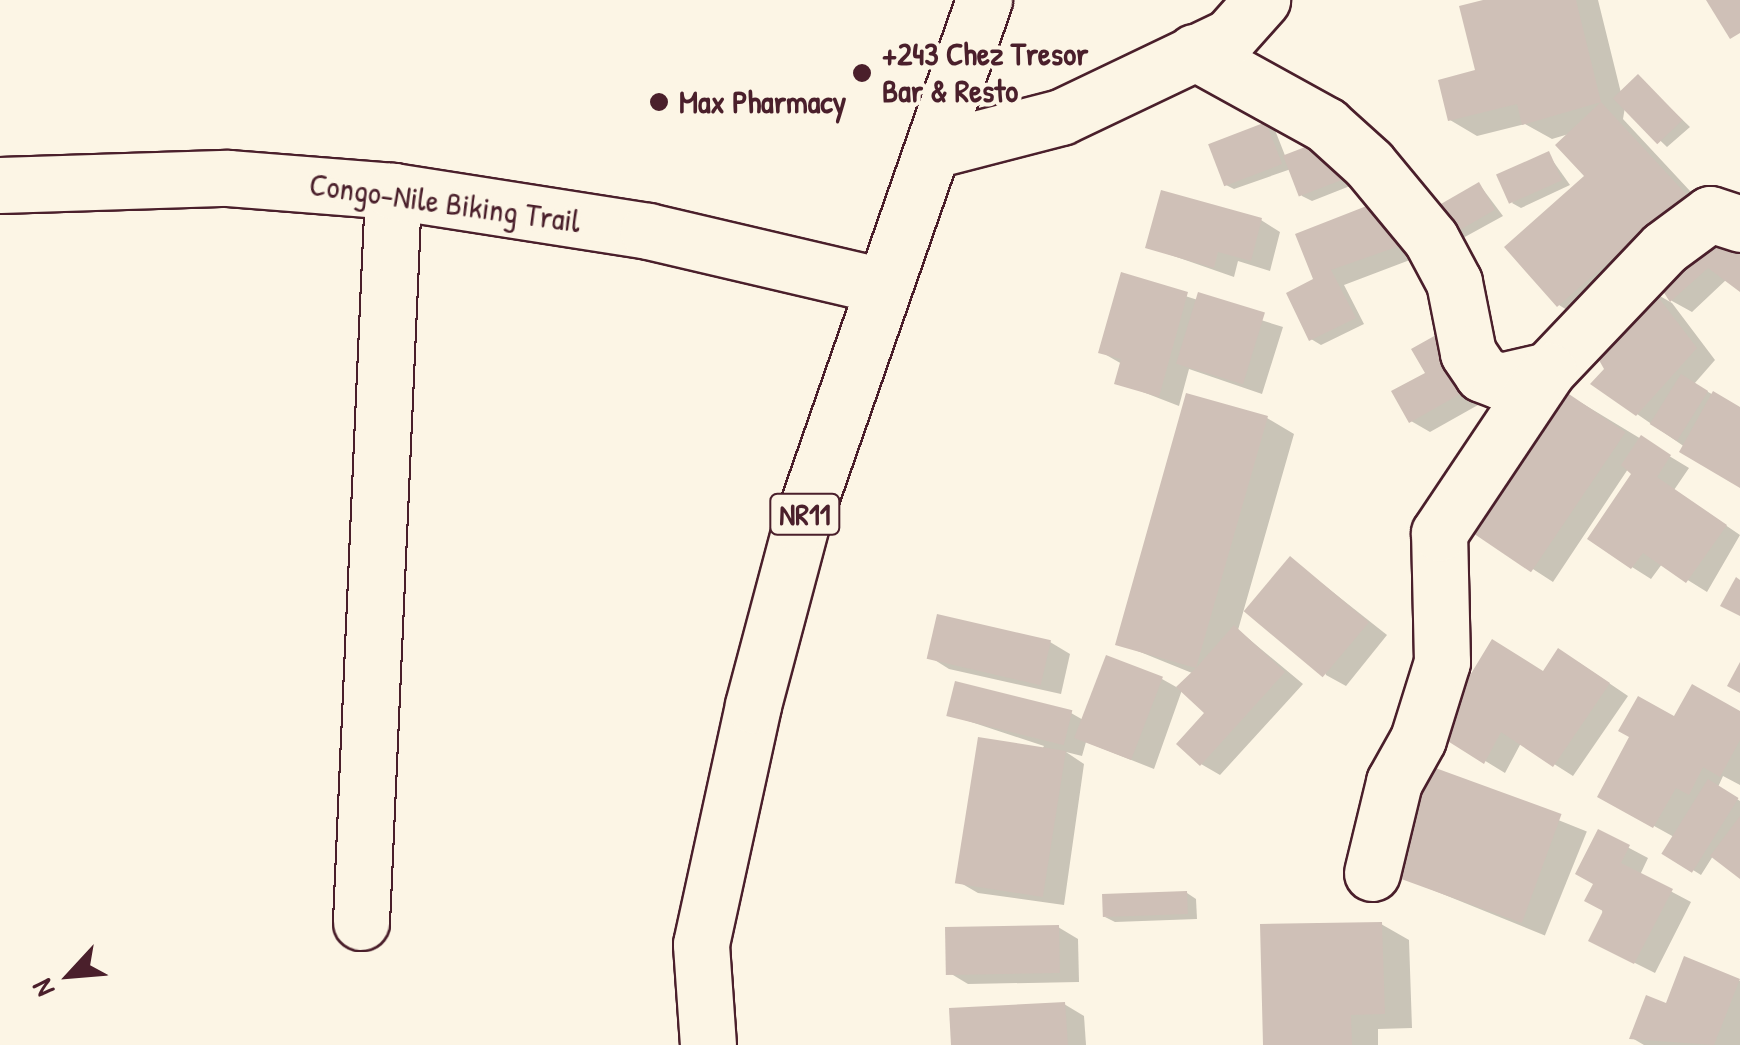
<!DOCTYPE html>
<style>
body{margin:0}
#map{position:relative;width:1740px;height:1045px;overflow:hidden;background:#fcf5e5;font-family:"Patrick Hand",sans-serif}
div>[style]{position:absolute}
.shadow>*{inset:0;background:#0003;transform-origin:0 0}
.building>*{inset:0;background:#cfc0b7;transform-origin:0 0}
.roads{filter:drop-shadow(2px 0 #4a1f2b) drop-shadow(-2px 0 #4a1f2b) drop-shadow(0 2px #4a1f2b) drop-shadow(0 -2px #4a1f2b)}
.minor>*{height:55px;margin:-27.5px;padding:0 27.5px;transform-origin:27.5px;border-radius:27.5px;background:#fcf5e5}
.major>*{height:55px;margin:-27.5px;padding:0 27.5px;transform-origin:27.5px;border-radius:27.5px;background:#fcf5e5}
.highway>*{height:55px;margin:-27.5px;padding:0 27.5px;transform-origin:27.5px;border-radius:27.5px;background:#fcf5e5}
.dots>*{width:28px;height:28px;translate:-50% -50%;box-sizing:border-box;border:5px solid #fcf5e5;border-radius:50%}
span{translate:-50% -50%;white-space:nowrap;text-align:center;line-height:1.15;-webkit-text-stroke:8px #fcf5e5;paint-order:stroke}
.shield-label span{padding:2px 8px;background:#fcf5e5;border:2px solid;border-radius:8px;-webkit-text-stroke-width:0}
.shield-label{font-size:30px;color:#4a1f2b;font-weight:700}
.poi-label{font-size:32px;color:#4a1f2b;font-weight:700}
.left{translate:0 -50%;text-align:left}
.street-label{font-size:32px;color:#4a1f2b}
.north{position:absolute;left:20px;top:925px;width:100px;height:100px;-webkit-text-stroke:8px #fcf5e5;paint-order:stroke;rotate:244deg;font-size:28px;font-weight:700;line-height:40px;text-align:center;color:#4a1f2b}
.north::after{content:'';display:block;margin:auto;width:35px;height:45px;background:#4a1f2b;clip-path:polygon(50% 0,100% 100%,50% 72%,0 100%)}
</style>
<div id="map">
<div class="shadow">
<i style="clip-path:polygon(1494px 0,1598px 0,1621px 93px,1638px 77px,1690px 127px,1667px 147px,1625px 107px,1623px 119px,1704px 206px,1578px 317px,1559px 305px,1587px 176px,1572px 133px,1552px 139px,1525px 124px,1477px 136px,1450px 120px,1478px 72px)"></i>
<i style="clip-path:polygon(1266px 124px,1275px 130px,1286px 158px,1335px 147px,1350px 186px,1312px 201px,1302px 196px,1291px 169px,1234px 189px,1224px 184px)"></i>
<i style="clip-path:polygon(1548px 154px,1570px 185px,1521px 208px,1512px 203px)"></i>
<i style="clip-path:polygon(1479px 184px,1503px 216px,1463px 238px,1454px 233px)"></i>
<i style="clip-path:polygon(1387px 201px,1423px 255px,1344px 285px,1364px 324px,1321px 345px,1311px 339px,1316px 281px)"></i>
<i style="clip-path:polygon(1261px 220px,1280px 232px,1270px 271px,1238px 261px,1234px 277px,1148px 247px)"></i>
<i style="clip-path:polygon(1717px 237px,1740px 289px,1727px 279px,1692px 312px,1672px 301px,1660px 282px)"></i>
<i style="clip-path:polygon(1122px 276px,1283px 327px,1262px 394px,1189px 369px,1179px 406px,1117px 382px,1122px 364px,1101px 352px)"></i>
<i style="clip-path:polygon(1653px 292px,1672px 303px,1715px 360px,1694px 384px,1740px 410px,1740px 485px,1637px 414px,1607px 369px)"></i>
<i style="clip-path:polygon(1428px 374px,1494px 396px,1430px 432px,1411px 421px)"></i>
<i style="clip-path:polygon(1580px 402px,1689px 468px,1674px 490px,1740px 535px,1707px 592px,1662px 564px,1651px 579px,1632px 567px,1634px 473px,1628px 469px,1553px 582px,1469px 528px)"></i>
<i style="clip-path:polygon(1267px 418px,1294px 434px,1238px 630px,1303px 684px,1220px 775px,1201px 764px,1208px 713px,1182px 690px,1154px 769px,1086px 742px,1082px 756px,1066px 752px,1084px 764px,1064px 905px,978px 893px,959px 882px,1044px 746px,950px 715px,1071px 713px,1085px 721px,1162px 679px,1178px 688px,1192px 673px,1118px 643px)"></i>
<i style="clip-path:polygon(1291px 559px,1387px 635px,1346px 686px,1326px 675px)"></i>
<i style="clip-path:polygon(1050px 642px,1070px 654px,1061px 694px,949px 669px,930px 657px)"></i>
<i style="clip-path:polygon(1578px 662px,1628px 696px,1573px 776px,1521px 743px,1505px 773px,1438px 732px,1544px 674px)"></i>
<i style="clip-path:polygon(1740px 714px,1740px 785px,1723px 776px,1718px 787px,1740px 801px,1740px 876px,1713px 856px,1701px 875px,1664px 852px,1674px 837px,1600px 796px,1675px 720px)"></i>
<i style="left:1432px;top:769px;width:167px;height:112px;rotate:22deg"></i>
<i style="clip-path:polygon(1599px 832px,1648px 858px,1640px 875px,1691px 902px,1655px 973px,1611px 951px,1596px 883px)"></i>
<i style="clip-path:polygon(1187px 893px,1196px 899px,1197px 919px,1115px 922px,1105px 917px)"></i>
<i style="clip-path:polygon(1381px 924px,1409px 940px,1412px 1028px,1378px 1029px,1378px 1045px,1265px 1045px)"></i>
<i style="clip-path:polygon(1058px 927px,1078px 939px,1079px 982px,968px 984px,948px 972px)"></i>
<i style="clip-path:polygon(1686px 959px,1740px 981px,1740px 1045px,1644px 1045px,1632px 1038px,1667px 1006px)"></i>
<i style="clip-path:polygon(1064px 1004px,1084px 1016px,1086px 1045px,954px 1045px)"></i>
</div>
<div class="building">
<i style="clip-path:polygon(1483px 0,1576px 0,1601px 102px,1522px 125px,1517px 104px,1448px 121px,1438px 80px,1475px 70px,1459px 6px)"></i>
<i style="clip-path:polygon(1706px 0,1740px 0,1740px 33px,1730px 39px)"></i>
<i style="left:1638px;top:74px;width:64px;height:35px;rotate:46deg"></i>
<i style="clip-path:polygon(1601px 102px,1686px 194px,1557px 307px,1504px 247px,1584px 176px,1555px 145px)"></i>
<i style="left:1266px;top:122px;width:45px;height:62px;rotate:69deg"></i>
<i style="left:1326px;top:139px;width:44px;height:46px;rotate:69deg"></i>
<i style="left:1549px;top:151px;width:32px;height:58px;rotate:66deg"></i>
<i style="left:1479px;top:182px;width:32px;height:49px;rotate:60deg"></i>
<i style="clip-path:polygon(1161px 190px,1262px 218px,1251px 261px,1218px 252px,1214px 268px,1145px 248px)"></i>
<i style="clip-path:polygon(1387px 198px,1405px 244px,1331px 270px,1356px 318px,1309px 341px,1286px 293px,1313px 279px,1295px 234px)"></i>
<i style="clip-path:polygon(1716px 234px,1740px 245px,1740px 292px,1708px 268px,1670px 302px,1657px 282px)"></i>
<i style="clip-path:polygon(1121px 272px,1188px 292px,1159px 397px,1114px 384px,1121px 359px,1098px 353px)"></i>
<i style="clip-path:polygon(1652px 289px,1697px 348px,1636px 416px,1590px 384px,1604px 369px,1590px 344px)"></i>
<i style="left:1198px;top:292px;width:70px;height:75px;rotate:17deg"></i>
<i style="clip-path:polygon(1445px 330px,1476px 385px,1409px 423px,1391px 391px,1425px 373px,1411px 349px)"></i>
<i style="left:1681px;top:374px;width:32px;height:59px;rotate:32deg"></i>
<i style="left:1560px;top:388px;width:79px;height:169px;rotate:34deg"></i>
<i style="clip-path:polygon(1713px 391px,1740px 407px,1740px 488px,1679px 452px)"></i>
<i style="clip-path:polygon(1186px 393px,1268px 416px,1196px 668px,1234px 625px,1285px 672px,1200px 766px,1176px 744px,1204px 713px,1176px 687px,1196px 668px,1115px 645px)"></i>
<i style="clip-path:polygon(1641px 435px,1671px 455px,1657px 477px,1727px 525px,1686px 583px,1643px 553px,1631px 569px,1587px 539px,1631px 474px,1621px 465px)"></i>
<i style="left:1290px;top:556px;width:103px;height:72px;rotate:40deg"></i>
<i style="clip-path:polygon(1736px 577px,1740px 580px,1740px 616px,1720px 606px)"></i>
<i style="left:937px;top:614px;width:117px;height:46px;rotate:13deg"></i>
<i style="clip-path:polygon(1492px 639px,1543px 671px,1558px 648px,1610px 683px,1553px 767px,1501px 732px,1484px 764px,1435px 733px)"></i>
<i style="left:1106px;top:655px;width:61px;height:89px;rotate:21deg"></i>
<i style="clip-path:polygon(1740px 662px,1740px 693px,1727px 686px)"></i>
<i style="left:955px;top:681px;width:121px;height:36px;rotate:14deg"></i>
<i style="clip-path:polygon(1692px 684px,1740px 711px,1740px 740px,1720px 777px,1703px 767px,1689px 795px,1676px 788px,1653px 828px,1597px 797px,1629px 737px,1618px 731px,1638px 696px,1674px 716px)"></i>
<i style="left:978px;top:737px;width:89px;height:148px;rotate:9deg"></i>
<i style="left:1430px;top:766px;width:140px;height:116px;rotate:20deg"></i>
<i style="left:1708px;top:779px;width:36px;height:88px;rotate:32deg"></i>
<i style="clip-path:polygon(1740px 816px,1740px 879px,1710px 856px)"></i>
<i style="clip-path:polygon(1598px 829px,1630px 845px,1621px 863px,1673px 889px,1634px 964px,1588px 941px,1603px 911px,1584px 901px,1593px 884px,1575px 874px)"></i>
<i style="left:1187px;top:891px;width:23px;height:85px;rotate:88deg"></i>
<i style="clip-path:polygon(1382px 922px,1385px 1014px,1351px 1015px,1352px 1045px,1263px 1045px,1260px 924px)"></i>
<i style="left:1059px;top:925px;width:48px;height:114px;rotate:89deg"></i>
<i style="clip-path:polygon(1684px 956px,1740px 979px,1714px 1045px,1629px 1039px,1646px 995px,1666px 1003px)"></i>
<i style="clip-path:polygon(1065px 1002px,1068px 1045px,951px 1045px,949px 1008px)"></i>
</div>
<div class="roads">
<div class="minor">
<i style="left:1194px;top:52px;width:151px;rotate:28.9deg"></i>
<i style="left:1326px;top:125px;width:58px;rotate:42.2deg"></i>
<i style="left:1369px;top:164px;width:97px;rotate:50.4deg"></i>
<i style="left:1431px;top:239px;width:49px;rotate:61.9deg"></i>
<i style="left:1454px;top:282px;width:72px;rotate:78.8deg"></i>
<i style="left:1468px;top:353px;width:25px;rotate:56deg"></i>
<i style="left:1482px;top:374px;width:19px;rotate:21deg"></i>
<i style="left:1500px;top:381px;width:49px;rotate:-12.9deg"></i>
<i style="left:1548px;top:370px;width:168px;rotate:-46.4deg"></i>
<i style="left:1664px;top:248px;width:57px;rotate:-36.5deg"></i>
<i style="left:1710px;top:214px;width:32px;rotate:18deg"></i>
<i style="left:937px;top:149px;width:128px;rotate:-14.5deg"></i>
<i style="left:1061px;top:117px;width:186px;rotate:-25.5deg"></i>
<i style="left:1229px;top:37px;width:50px;rotate:-48.3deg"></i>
<i style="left:1372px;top:873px;width:94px;rotate:-76.4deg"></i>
<i style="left:1394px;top:782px;width:49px;rotate:-60.8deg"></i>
<i style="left:1418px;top:739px;width:81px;rotate:-72.7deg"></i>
<i style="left:1442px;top:662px;width:129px;rotate:-91.3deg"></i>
<i style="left:1439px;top:533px;width:196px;rotate:-56.2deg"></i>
<i style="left:361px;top:922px;width:732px;rotate:-87.49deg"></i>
</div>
<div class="major">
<i style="left:0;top:185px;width:228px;rotate:-1.8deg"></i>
<i style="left:228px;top:178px;width:166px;rotate:4.5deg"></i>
<i style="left:393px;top:191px;width:258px;rotate:8.9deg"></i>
<i style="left:648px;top:231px;width:241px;rotate:13.2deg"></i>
</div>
<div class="highway">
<i style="left:708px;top:1045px;width:101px;rotate:-94deg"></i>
<i style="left:701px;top:944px;width:245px;rotate:-77.7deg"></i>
<i style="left:753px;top:705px;width:186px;rotate:-75.1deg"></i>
<i style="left:801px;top:525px;width:556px;rotate:-70.78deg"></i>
</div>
</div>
<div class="dots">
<i style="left:862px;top:73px;background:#4a1f2b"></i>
<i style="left:659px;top:102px;background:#4a1f2b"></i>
</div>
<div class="shield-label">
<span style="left:805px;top:514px">NR11</span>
</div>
<div class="poi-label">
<span class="left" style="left:882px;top:73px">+243 Chez Tresor<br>Bar &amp; Resto</span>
<span class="left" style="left:679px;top:102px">Max Pharmacy</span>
</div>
<div class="street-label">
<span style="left:445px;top:203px;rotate:8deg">Congo-Nile Biking Trail</span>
</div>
<div class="north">N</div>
</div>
